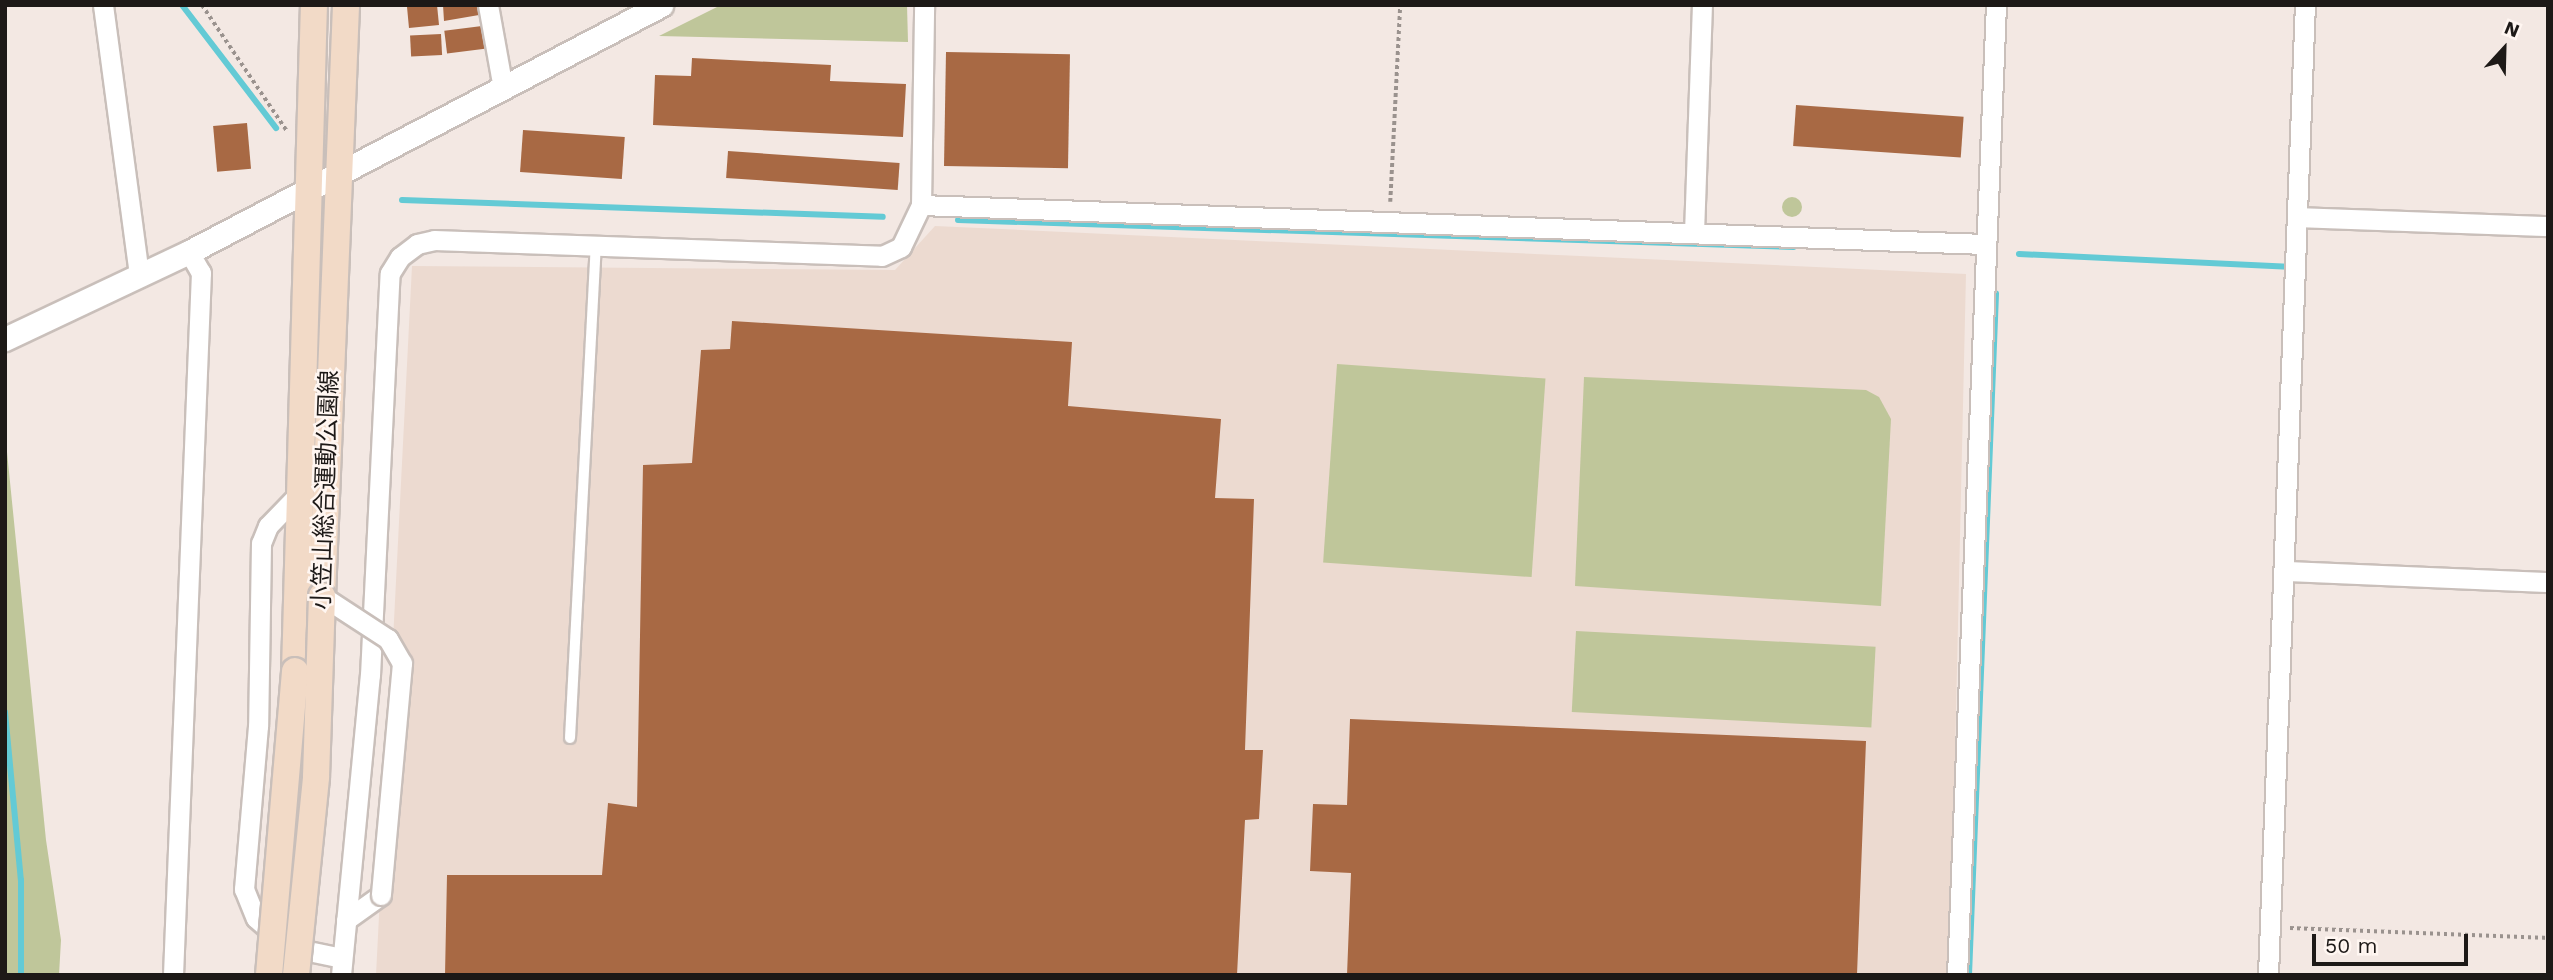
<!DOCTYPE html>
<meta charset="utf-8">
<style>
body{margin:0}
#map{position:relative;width:2553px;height:980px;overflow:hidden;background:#f3e8e3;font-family:"Work Sans","Noto Sans JP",sans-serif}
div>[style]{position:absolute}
.built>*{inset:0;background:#ecdad0}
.green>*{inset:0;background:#bfc69a;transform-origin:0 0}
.round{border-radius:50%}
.stream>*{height:6px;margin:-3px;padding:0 3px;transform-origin:3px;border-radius:3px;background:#63cad5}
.building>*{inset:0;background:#a86944;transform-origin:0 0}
.path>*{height:3.5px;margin-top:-1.75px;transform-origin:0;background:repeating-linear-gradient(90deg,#9a928e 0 3.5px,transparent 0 7px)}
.roads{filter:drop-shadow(2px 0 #c9bfba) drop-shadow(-2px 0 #c9bfba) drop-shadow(0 2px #c9bfba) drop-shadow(0 -2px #c9bfba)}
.service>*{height:10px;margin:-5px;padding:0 5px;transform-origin:5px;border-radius:5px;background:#fff}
.minor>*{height:19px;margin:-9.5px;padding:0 9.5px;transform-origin:9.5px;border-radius:9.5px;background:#fff}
.tertiary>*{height:23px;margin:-11.5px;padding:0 11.5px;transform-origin:11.5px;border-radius:11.5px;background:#fff}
.secondary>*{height:26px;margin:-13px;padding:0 13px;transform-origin:13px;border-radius:13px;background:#f2dac7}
.bridges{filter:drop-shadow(2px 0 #c9bfba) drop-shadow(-2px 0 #c9bfba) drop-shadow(0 2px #c9bfba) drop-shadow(0 -2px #c9bfba)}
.minor-bridge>*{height:19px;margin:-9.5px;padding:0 9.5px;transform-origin:9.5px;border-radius:9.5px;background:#fff}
.secondary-bridge>*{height:26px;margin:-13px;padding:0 13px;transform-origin:13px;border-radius:13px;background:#f2dac7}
span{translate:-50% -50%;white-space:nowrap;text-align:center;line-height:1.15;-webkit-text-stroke:5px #fff6f1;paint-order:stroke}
.street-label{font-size:24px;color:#1d1917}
.frame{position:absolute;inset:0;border:7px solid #1d1917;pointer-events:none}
.north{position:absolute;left:2469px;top:14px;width:70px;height:70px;-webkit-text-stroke:5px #fff6f1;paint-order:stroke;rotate:22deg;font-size:19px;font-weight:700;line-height:28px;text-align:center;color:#1d1917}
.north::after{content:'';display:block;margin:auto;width:24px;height:32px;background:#1d1917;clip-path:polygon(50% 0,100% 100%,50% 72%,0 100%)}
.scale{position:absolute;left:2312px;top:934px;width:156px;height:32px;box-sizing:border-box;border:4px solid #1d1917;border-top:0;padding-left:9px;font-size:21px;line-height:24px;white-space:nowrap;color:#1d1917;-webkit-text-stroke:5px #fff6f1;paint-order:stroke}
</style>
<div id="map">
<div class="built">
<i style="clip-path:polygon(935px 226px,1966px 274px,1950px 975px,376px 975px,412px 266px,895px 270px)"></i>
</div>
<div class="green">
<i style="clip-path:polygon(721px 5px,907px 5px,908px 42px,659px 36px)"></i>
<i class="round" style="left:1782px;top:197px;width:20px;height:20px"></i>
<i style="left:1337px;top:364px;width:209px;height:199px;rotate:4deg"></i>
<i style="clip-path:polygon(1584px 377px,1866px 390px,1879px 397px,1891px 419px,1881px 606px,1575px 586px)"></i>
<i style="clip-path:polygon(5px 432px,46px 840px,61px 940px,59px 975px,5px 975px)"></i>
<i style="left:1576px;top:631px;width:300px;height:81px;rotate:3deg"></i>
</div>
<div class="stream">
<i style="left:182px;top:5px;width:155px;rotate:52.6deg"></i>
<i style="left:402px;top:200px;width:481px;rotate:2deg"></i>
<i style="left:958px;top:220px;width:836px;rotate:1.85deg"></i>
<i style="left:2019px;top:254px;width:271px;rotate:2.7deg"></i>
<i style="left:5px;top:712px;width:169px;rotate:84.6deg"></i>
<i style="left:21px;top:880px;width:95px;rotate:90deg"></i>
<i style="left:1969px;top:975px;width:682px;rotate:-87.73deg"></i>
</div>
<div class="building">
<i style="clip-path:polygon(422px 5px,437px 5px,439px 25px,409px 28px,407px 7px)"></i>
<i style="clip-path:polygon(443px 5px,477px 5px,479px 15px,444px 21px)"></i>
<i style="left:482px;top:26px;width:23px;height:38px;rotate:83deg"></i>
<i style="left:441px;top:34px;width:21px;height:31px;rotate:87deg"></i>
<i style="left:946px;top:52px;width:124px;height:114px;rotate:1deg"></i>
<i style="clip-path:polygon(692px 58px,831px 65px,830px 81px,906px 84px,903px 137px,653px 125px,655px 75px,691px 76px)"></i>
<i style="left:1796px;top:105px;width:168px;height:41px;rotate:4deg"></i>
<i style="left:247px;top:123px;width:46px;height:34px;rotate:85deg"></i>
<i style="left:523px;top:130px;width:102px;height:42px;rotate:4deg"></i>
<i style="left:728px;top:151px;width:172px;height:27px;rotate:4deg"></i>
<i style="clip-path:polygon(732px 321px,1072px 342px,1068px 406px,1221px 419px,1215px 498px,1254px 499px,1245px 750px,1263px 750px,1259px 819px,1245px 820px,1237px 975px,445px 975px,447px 875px,602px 875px,608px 803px,637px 807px,643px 465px,692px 463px,701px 350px,730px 349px)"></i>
<i style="clip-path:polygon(1350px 719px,1866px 741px,1857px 975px,1347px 975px,1351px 873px,1310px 871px,1313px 804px,1347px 805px)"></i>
</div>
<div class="path">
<i style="left:202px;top:5px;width:152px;rotate:56deg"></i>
<i style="left:1390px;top:202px;width:197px;rotate:-87.1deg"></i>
<i style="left:2290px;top:928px;width:258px;rotate:2.2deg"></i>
</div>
<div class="roads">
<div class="service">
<i style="left:570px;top:738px;width:490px;rotate:-87deg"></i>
</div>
<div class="minor">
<i style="left:103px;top:5px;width:273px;rotate:82.4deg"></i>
<i style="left:488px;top:5px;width:84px;rotate:79.8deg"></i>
<i style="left:921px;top:205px;width:1063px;rotate:2.1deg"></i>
<i style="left:2298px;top:217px;width:250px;rotate:2.1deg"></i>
<i style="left:1694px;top:233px;width:228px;rotate:-88deg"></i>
<i style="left:296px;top:497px;width:40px;rotate:134deg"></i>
<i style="left:268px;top:526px;width:18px;rotate:112deg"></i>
<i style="left:261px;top:543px;width:183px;rotate:90.9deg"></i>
<i style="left:258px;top:726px;width:164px;rotate:94.9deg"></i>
<i style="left:244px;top:889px;width:31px;rotate:68deg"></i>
<i style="left:256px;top:918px;width:44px;rotate:41.3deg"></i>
<i style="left:289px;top:947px;width:54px;rotate:11.7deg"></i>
<i style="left:2285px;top:571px;width:263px;rotate:2.4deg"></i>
<i style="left:346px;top:920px;width:43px;rotate:-35.5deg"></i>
<i style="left:173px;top:975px;width:703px;rotate:-87.72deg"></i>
<i style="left:201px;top:273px;width:24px;rotate:-120deg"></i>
<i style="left:341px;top:975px;width:301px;rotate:-84.5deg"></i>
<i style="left:370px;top:675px;width:402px;rotate:-87.2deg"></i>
<i style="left:390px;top:273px;width:19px;rotate:-58deg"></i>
<i style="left:400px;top:257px;width:21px;rotate:-37deg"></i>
<i style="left:417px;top:244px;width:17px;rotate:-13deg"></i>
<i style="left:434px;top:240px;width:448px;rotate:2deg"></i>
<i style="left:882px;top:256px;width:21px;rotate:-25deg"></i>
<i style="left:901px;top:247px;width:47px;rotate:-64.5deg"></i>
<i style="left:921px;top:205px;width:200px;rotate:-89.1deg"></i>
<i style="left:1957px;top:975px;width:971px;rotate:-87.7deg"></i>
<i style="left:2268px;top:975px;width:971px;rotate:-87.82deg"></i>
</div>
<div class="tertiary">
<i style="left:5px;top:339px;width:204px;rotate:-25.3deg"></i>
<i style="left:189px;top:252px;width:533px;rotate:-27.62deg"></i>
</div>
<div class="secondary">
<i style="left:322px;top:596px;width:591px;rotate:-87.67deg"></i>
<i style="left:295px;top:671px;width:666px;rotate:-88.37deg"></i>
</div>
</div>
<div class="bridges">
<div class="minor-bridge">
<i style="left:322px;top:596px;width:79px;rotate:33.1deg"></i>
<i style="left:388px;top:639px;width:28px;rotate:60deg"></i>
<i style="left:402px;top:663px;width:233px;rotate:95.2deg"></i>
</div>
<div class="secondary-bridge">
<i style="left:269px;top:975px;width:305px;rotate:-85.1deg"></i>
<i style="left:296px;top:975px;width:199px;rotate:-84.2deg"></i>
<i style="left:316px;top:777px;width:181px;rotate:-88.1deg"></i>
</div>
</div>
<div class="street-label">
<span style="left:326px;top:490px;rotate:-88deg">小笠山総合運動公園線</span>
</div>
<div class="frame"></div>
<div class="north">N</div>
<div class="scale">50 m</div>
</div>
